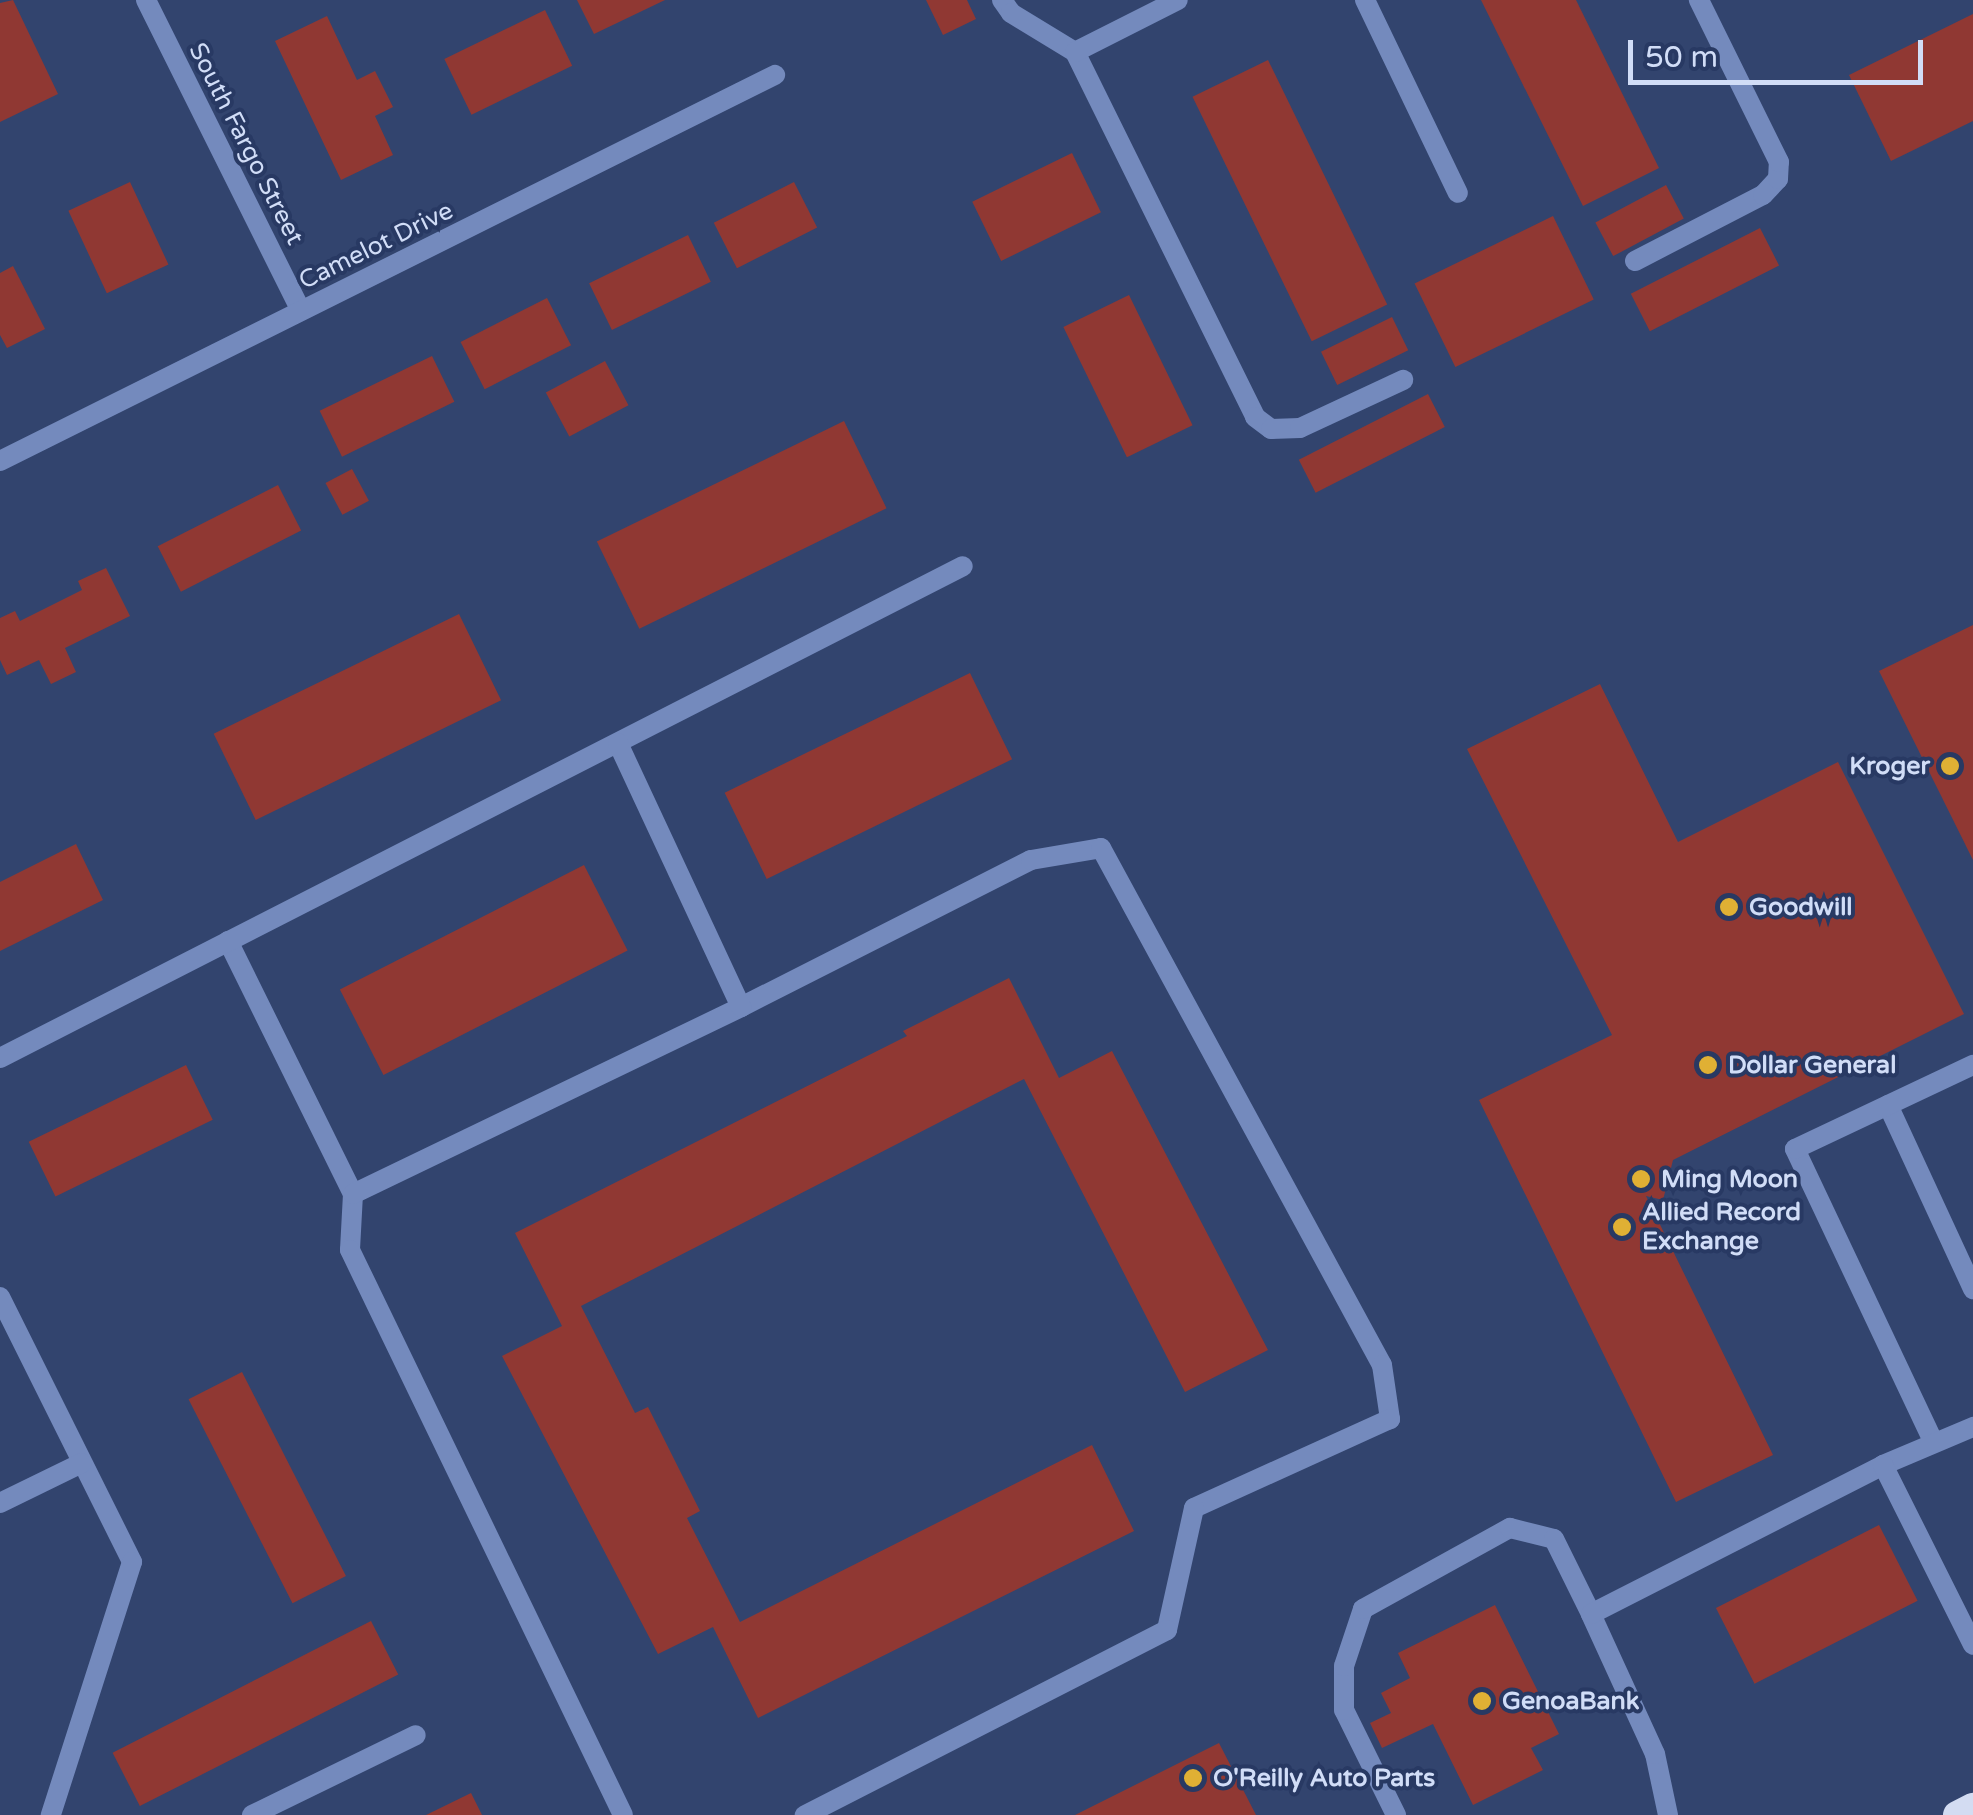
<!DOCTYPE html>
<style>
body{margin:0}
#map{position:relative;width:1973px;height:1815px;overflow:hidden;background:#32446e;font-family:"Varela Round",sans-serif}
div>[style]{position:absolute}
.building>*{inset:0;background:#903833;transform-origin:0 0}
.service>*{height:20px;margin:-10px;padding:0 10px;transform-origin:10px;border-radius:10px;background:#748abd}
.minor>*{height:20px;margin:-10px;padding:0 10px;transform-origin:10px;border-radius:10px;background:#748abd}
.trunk>*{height:28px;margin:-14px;padding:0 14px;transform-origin:14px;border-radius:14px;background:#d3dcf2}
.dots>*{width:28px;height:28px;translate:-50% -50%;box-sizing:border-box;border:5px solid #283963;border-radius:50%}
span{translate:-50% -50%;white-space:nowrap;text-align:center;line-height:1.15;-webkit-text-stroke:8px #283963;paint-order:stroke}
.street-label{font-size:25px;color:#d1ddf7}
.poi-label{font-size:25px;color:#d1ddf7;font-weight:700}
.right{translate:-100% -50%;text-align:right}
.left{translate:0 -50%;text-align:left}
.scale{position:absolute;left:1628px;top:40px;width:295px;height:45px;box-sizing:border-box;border:5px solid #d1ddf7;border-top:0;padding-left:12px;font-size:30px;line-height:35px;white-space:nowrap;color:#d1ddf7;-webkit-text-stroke:8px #283963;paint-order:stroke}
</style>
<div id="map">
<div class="building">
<i style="clip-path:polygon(13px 0,58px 94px,0 122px,0 3px)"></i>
<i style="clip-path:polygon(577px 0,665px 0,594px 34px)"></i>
<i style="clip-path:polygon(926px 0,967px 0,976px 19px,943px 35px)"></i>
<i style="clip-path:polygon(1481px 0,1576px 0,1659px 168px,1583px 206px)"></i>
<i style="left:545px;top:10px;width:62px;height:112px;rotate:64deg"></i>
<i style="clip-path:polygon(1973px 14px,1973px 121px,1891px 161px,1849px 75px)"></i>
<i style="clip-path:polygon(327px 16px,357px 80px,375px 71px,393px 107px,375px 116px,393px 155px,341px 180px,275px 41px)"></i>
<i style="left:1268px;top:60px;width:272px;height:84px;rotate:64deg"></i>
<i style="left:1072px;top:153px;width:66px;height:111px;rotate:64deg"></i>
<i style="left:130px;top:182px;width:91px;height:68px;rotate:65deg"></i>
<i style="left:794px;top:182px;width:51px;height:90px;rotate:63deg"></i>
<i style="left:1666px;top:185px;width:38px;height:80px;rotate:62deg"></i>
<i style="left:1553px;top:216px;width:93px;height:154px;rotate:64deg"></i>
<i style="left:1760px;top:228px;width:42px;height:145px;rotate:63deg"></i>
<i style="left:688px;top:235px;width:52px;height:110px;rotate:64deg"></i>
<i style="clip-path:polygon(13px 266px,45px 329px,7px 348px,0 335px,0 273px)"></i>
<i style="left:1129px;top:295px;width:145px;height:73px;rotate:64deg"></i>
<i style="left:547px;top:298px;width:53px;height:97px;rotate:63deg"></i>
<i style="left:1392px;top:317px;width:37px;height:79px;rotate:64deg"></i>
<i style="left:432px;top:356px;width:51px;height:125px;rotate:64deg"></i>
<i style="left:605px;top:361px;width:50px;height:67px;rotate:62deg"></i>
<i style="left:1428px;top:394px;width:37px;height:145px;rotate:63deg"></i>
<i style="left:844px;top:421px;width:97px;height:275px;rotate:64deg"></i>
<i style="left:352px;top:469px;width:36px;height:30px;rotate:62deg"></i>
<i style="left:278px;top:485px;width:51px;height:135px;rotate:63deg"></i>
<i style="clip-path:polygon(106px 568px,130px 616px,65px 648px,76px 672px,51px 684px,39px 660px,7px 675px,0 660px,0 618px,15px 611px,20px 621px,82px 590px,78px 581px)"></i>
<i style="left:459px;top:614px;width:96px;height:273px;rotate:64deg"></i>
<i style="clip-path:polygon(1973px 625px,1973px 860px,1879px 671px)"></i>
<i style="left:970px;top:673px;width:96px;height:273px;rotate:64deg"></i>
<i style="clip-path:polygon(1600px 684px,1678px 842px,1838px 762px,1964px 1014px,1673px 1160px,1663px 1200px,1646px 1196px,1773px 1455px,1676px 1502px,1479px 1100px,1612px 1035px,1467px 749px)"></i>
<i style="clip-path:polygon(76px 844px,103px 900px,0 951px,0 882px)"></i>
<i style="left:584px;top:865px;width:96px;height:274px;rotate:63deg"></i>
<i style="clip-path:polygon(1009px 978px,1059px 1078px,1112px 1051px,1268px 1350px,1185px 1392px,1024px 1079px,581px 1306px,635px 1413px,648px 1407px,700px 1511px,687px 1518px,740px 1622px,1092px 1445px,1134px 1531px,758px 1718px,713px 1627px,658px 1654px,502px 1356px,562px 1326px,515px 1233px,907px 1036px,903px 1031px)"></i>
<i style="left:186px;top:1065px;width:61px;height:175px;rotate:64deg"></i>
<i style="left:242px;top:1372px;width:229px;height:60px;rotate:63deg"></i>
<i style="left:1879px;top:1525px;width:85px;height:183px;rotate:63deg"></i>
<i style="clip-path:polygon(1495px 1605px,1559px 1734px,1531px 1748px,1543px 1770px,1473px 1805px,1433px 1724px,1382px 1748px,1370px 1723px,1391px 1713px,1381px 1693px,1410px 1678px,1398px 1653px)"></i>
<i style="left:371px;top:1621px;width:60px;height:290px;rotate:63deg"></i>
<i style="clip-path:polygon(1219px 1743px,1256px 1815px,1075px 1815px)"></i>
<i style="clip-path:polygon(471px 1793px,482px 1815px,426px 1815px)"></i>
</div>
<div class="service">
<i style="left:1002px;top:0;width:16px;rotate:55deg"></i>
<i style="left:1011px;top:13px;width:75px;rotate:31.4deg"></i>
<i style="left:1075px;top:52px;width:407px;rotate:63.7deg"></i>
<i style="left:1255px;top:417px;width:20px;rotate:37deg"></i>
<i style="left:1271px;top:429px;width:29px;rotate:-2deg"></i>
<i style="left:1300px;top:428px;width:114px;rotate:-25deg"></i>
<i style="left:1365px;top:0;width:214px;rotate:64.3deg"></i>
<i style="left:1075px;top:52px;width:115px;rotate:-26.8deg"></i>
<i style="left:1635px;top:261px;width:144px;rotate:-27.3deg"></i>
<i style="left:1763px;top:195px;width:22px;rotate:-47deg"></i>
<i style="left:1778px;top:179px;width:17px;rotate:-87deg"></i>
<i style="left:1779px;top:162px;width:181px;rotate:-116.3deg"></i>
<i style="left:228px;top:941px;width:282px;rotate:63.7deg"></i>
<i style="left:353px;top:1194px;width:56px;rotate:93.1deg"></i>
<i style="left:350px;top:1250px;width:627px;rotate:64.21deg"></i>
<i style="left:741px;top:1007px;width:325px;rotate:-26.9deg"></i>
<i style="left:1031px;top:860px;width:71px;rotate:-9.7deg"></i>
<i style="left:1101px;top:848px;width:588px;rotate:61.48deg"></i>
<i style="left:1382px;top:1365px;width:55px;rotate:81.6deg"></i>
<i style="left:1390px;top:1419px;width:215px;rotate:155.6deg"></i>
<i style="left:1194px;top:1508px;width:125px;rotate:102.5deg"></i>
<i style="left:1167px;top:1630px;width:407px;rotate:152.9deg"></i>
<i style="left:0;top:1058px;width:1081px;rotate:-27.06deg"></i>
<i style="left:1888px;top:1105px;width:203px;rotate:65.2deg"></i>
<i style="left:353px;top:1194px;width:431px;rotate:-25.7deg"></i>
<i style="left:741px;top:1007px;width:291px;rotate:-115deg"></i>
<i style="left:0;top:1297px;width:296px;rotate:63.5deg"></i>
<i style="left:132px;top:1562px;width:266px;rotate:107.8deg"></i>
<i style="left:1933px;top:1441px;width:323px;rotate:-115.3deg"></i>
<i style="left:1795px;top:1149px;width:197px;rotate:-25.3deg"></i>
<i style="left:1883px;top:1465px;width:98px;rotate:-22.9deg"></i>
<i style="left:0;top:1503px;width:91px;rotate:-26deg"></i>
<i style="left:252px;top:1815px;width:182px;rotate:-26deg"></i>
<i style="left:1396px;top:1815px;width:117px;rotate:-116.3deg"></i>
<i style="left:1344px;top:1710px;width:44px;rotate:-90deg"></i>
<i style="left:1344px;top:1666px;width:60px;rotate:-71.6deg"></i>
<i style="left:1363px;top:1609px;width:168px;rotate:-28.9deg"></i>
<i style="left:1510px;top:1528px;width:45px;rotate:14deg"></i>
<i style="left:1554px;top:1539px;width:84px;rotate:63.7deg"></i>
<i style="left:1668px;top:1815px;width:62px;rotate:-102deg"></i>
<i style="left:1655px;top:1754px;width:154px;rotate:-114.6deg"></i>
<i style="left:1591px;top:1614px;width:328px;rotate:-27deg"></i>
<i style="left:1883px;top:1465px;width:201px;rotate:63.4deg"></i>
</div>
<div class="minor">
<i style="left:146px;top:0;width:347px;rotate:63.5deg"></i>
<i style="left:0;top:461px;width:866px;rotate:-26.48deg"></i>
</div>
<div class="trunk">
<i style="left:1957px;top:1815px;width:18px;rotate:-27deg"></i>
</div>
<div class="dots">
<i style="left:1950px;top:766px;background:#e0b034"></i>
<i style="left:1729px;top:907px;background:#e0b034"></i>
<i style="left:1708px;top:1065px;background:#e0b034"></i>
<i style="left:1641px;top:1179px;background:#e0b034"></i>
<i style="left:1622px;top:1227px;background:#e0b034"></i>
<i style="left:1482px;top:1701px;background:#e0b034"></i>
<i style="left:1193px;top:1778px;background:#e0b034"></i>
</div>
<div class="street-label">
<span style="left:246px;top:144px;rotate:63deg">South Fargo Street</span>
<span style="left:376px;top:246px;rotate:-26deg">Camelot Drive</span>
</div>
<div class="poi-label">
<span class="right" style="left:1930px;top:766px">Kroger</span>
<span class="left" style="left:1749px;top:907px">Goodwill</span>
<span class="left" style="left:1728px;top:1065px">Dollar General</span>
<span class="left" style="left:1661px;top:1179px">Ming Moon</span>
<span class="left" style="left:1642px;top:1227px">Allied Record<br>Exchange</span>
<span class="left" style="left:1502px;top:1701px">GenoaBank</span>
<span class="left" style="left:1213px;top:1778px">O'Reilly Auto Parts</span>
</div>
<div class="scale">50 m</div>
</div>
